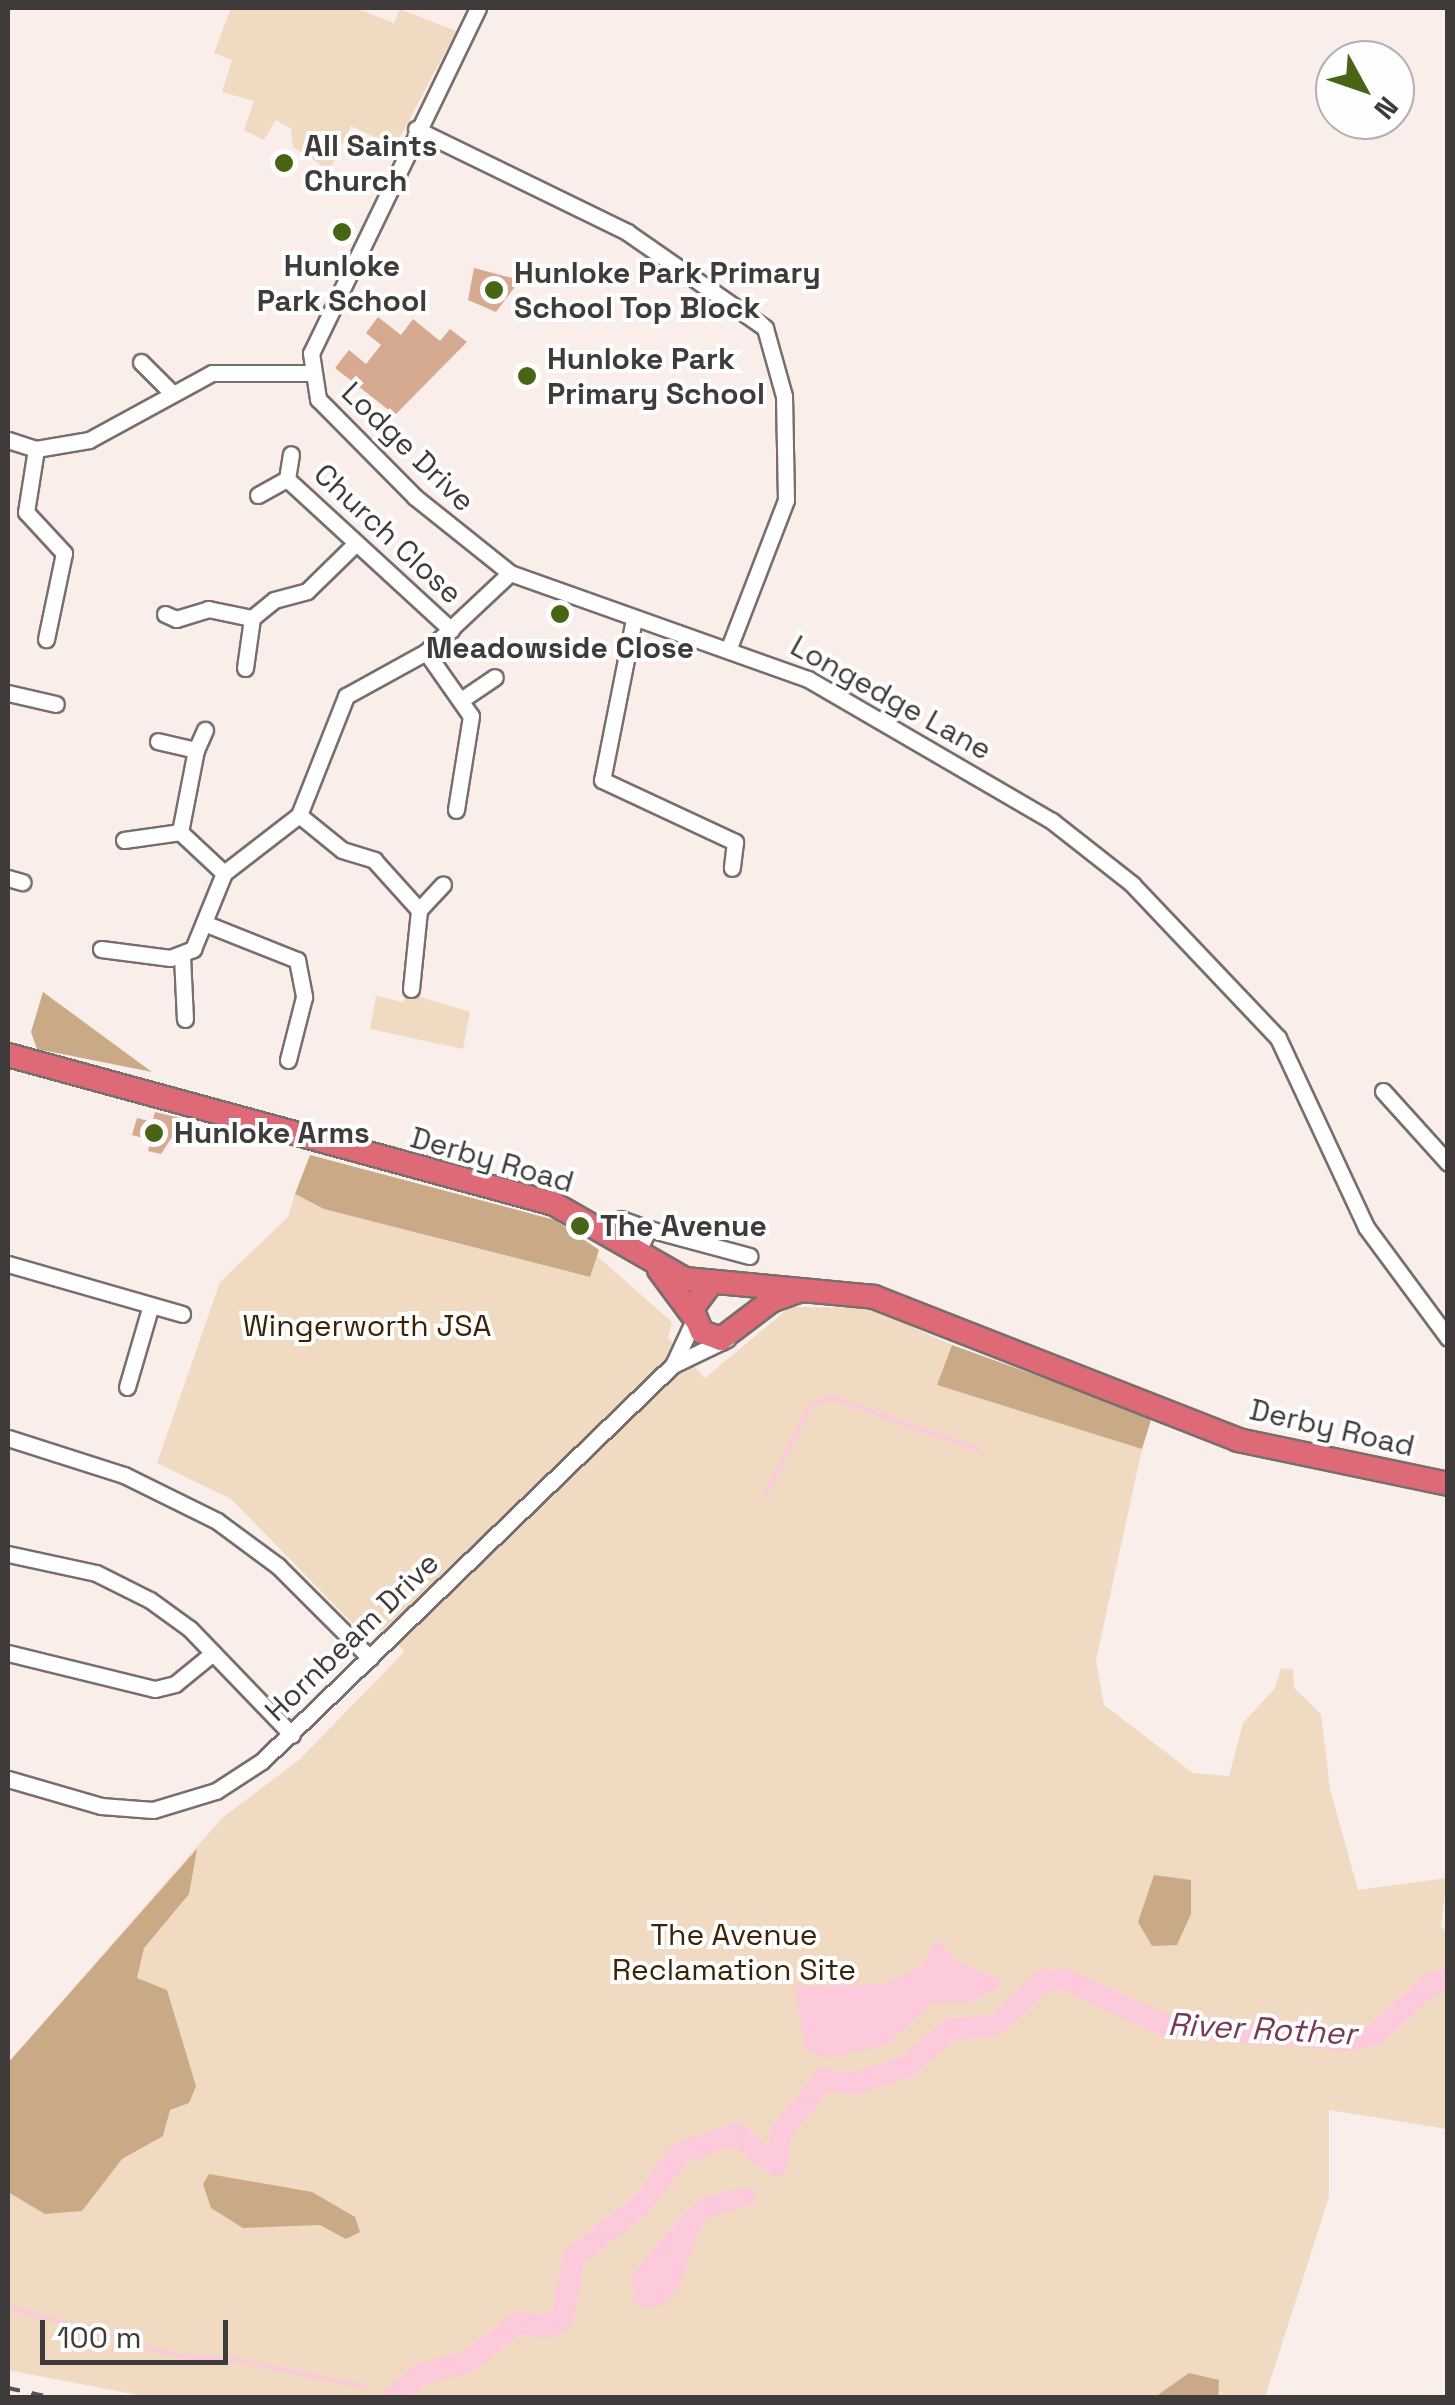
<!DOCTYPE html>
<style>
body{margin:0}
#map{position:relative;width:1455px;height:2405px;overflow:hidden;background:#faeeeb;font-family:"Space Grotesk",sans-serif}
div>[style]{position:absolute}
.green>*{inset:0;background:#f0dac2}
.forest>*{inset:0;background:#caaa86}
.water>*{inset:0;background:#fccadb}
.stream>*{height:4px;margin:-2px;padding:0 2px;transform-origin:2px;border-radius:2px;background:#fccadb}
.river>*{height:22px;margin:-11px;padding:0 11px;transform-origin:11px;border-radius:11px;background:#fccadb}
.building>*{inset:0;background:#d5aa91}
.roads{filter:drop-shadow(2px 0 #786e6b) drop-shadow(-2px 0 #786e6b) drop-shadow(0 2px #786e6b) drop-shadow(0 -2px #786e6b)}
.minor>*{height:15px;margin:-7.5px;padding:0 7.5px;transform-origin:7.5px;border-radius:7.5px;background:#fff}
.highway>*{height:22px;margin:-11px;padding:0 11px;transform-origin:11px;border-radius:11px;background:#de6a78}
.rail>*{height:4px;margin-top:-2px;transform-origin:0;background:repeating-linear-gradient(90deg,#585352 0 12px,transparent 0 24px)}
.dots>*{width:28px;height:28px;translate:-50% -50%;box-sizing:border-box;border:5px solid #fefefe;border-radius:50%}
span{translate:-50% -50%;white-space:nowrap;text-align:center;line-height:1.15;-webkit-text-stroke:8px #fefefe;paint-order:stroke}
.poi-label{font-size:30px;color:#3f3b3a;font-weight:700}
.left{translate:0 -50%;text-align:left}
.street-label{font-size:30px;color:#3f3b3a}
.park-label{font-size:30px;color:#3a2406}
.water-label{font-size:32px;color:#783a53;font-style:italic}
.frame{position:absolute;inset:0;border:10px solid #3f3b3a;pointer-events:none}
.north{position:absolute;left:1315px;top:40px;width:100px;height:100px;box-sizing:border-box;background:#fefefe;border:2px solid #b2b0b0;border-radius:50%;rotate:130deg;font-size:28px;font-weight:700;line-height:40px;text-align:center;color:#3f3b3a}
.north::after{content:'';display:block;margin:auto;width:35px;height:45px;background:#4a6415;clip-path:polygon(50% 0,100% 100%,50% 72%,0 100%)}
.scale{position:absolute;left:40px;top:2320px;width:188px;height:45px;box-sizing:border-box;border:5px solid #3f3b3a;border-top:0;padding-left:12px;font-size:30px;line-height:35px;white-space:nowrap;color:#3f3b3a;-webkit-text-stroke:8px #fefefe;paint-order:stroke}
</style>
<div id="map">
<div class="green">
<i style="clip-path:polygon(231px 8px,355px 8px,394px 23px,400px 9px,456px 31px,395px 147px,351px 126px,329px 170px,293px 147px,291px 129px,276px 120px,264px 140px,244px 130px,254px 101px,222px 92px,232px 60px,214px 53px)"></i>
<i style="clip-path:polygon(407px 993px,470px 1012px,463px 1049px,370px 1029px,376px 996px,403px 1002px)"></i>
<i style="clip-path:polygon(295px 1194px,325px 1209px,589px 1277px,597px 1256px,672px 1322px,668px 1338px,705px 1378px,790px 1307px,870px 1308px,952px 1345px,937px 1385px,1142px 1449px,1096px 1660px,1104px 1705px,1193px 1773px,1229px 1776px,1243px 1723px,1275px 1688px,1281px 1668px,1293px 1669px,1294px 1688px,1321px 1714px,1330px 1789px,1358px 1890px,1447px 1878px,1441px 1927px,1448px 1933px,1447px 2129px,1329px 2110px,1329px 2197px,1265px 2397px,153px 2398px,8px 2370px,8px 2063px,222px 1818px,300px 1759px,405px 1651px,375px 1626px,359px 1630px,231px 1499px,157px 1463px,220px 1282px,288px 1217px)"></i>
</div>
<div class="forest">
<i style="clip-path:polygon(43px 992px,152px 1072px,37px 1049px,31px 1032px)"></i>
<i style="clip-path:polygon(310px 1155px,555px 1220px,599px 1250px,590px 1277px,324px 1209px,295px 1194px)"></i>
<i style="clip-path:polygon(952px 1345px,1152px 1417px,1142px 1449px,937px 1385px)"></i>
<i style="clip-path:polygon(197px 1849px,189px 1894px,144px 1948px,137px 1978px,167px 1990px,196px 2086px,189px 2103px,170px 2110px,163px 2136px,122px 2159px,82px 2211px,45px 2214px,8px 2192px,8px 2063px)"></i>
<i style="clip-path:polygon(1154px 1875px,1191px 1880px,1191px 1914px,1177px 1945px,1152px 1946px,1138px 1922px)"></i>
<i style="clip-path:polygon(209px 2174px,312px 2192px,355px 2217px,360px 2232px,346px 2239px,320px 2225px,243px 2228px,211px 2208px,203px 2184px)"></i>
<i style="clip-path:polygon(1189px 2373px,1219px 2380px,1218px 2397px,1155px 2397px)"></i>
</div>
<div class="water">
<i style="clip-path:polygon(937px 1939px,959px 1962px,1002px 1980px,996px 1989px,971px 2002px,933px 2003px,889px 2044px,830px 2058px,806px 2050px,794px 1986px,886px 1984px,923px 1964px)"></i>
<i style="clip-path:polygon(753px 2186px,757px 2202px,709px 2218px,698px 2232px,679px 2288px,663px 2305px,647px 2309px,634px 2300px,631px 2275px,688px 2209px,702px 2197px)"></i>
</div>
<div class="stream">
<i style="left:766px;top:1493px;width:97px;rotate:-63.2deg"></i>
<i style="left:810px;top:1406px;width:24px;rotate:-19deg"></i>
<i style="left:833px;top:1398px;width:155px;rotate:19.6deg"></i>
<i style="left:11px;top:2308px;width:178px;rotate:16deg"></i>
<i style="left:182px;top:2357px;width:50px;rotate:2.3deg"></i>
<i style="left:232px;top:2359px;width:136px;rotate:11.9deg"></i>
</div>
<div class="river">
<i style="left:393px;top:2398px;width:35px;rotate:-41deg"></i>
<i style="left:419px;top:2375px;width:51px;rotate:-14.9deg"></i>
<i style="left:468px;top:2362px;width:65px;rotate:-38.1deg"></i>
<i style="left:519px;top:2322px;width:27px;rotate:10deg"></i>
<i style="left:546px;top:2327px;width:18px;rotate:-27deg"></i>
<i style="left:562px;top:2319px;width:63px;rotate:-79deg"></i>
<i style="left:574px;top:2257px;width:85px;rotate:-37.8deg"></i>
<i style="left:641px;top:2205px;width:65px;rotate:-53.1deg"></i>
<i style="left:680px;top:2153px;width:59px;rotate:-18.7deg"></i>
<i style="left:736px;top:2134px;width:51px;rotate:37.8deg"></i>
<i style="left:776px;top:2165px;width:32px;rotate:-81deg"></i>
<i style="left:781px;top:2133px;width:68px;rotate:-51.6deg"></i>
<i style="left:823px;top:2080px;width:31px;rotate:7deg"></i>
<i style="left:854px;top:2084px;width:57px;rotate:-18.4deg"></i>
<i style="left:908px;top:2066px;width:56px;rotate:-41.4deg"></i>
<i style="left:950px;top:2029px;width:38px;rotate:-3deg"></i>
<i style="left:988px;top:2027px;width:18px;rotate:-29deg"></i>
<i style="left:1004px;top:2018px;width:54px;rotate:-43.5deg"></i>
<i style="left:1043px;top:1981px;width:21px;rotate:-5deg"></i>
<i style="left:1064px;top:1979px;width:112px;rotate:24.7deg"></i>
<i style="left:1166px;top:2026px;width:181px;rotate:4.4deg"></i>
<i style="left:1346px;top:2040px;width:28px;rotate:-10deg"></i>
<i style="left:1374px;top:2035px;width:78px;rotate:-41.9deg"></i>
<i style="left:1432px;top:1983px;width:16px;rotate:-14deg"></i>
</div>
<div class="building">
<i style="clip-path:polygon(474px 268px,520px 280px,496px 312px,468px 300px)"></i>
<i style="clip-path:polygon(378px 317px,401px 335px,413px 319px,440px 341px,450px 329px,467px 342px,395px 415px,335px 368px,349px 350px,366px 364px,381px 345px,366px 333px)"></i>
<i style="clip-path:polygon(155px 1112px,184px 1119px,161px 1154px,148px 1151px,151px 1140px,132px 1135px,137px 1118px,152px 1122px)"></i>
</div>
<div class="roads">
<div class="minor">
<i style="left:478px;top:8px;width:383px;rotate:115.8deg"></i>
<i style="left:311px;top:353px;width:47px;rotate:81.3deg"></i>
<i style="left:318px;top:399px;width:138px;rotate:45.3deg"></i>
<i style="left:415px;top:497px;width:122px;rotate:38.7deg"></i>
<i style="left:510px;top:573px;width:316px;rotate:19.6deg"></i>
<i style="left:808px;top:679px;width:282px;rotate:30.2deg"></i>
<i style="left:1052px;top:821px;width:102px;rotate:38.2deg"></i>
<i style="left:1132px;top:884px;width:212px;rotate:46.5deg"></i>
<i style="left:1278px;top:1038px;width:208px;rotate:65deg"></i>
<i style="left:1366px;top:1227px;width:138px;rotate:53.5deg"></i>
<i style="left:416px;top:129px;width:235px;rotate:26deg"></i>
<i style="left:627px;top:232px;width:168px;rotate:34.8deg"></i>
<i style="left:765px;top:328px;width:71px;rotate:74.4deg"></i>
<i style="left:784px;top:396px;width:104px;rotate:88.9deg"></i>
<i style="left:786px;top:500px;width:159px;rotate:111.1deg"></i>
<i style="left:141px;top:362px;width:41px;rotate:45deg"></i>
<i style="left:8px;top:440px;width:29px;rotate:18deg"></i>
<i style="left:36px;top:449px;width:54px;rotate:-9.6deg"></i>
<i style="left:89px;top:440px;width:140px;rotate:-28.6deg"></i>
<i style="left:212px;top:373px;width:96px"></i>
<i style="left:36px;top:449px;width:64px;rotate:99deg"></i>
<i style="left:26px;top:512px;width:56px;rotate:47.2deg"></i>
<i style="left:64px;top:553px;width:88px;rotate:101.8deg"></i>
<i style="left:287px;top:479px;width:25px;rotate:-81deg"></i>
<i style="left:258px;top:495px;width:33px;rotate:-29deg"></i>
<i style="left:287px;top:479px;width:223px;rotate:42.6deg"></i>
<i style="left:165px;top:614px;width:12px;rotate:24deg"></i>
<i style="left:176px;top:619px;width:34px;rotate:-17deg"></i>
<i style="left:208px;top:609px;width:45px;rotate:11.6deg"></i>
<i style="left:252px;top:618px;width:28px;rotate:-39deg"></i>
<i style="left:274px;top:600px;width:34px;rotate:-15deg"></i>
<i style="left:307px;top:591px;width:66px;rotate:-44.4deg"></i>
<i style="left:634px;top:619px;width:164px;rotate:101.2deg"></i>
<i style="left:602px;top:780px;width:147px;rotate:25deg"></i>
<i style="left:735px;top:842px;width:26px;rotate:97deg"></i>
<i style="left:426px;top:652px;width:78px;rotate:54.9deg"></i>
<i style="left:471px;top:716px;width:95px;rotate:99.1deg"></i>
<i style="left:245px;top:668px;width:50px;rotate:-82deg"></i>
<i style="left:8px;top:693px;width:49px;rotate:12.9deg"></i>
<i style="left:464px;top:698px;width:37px;rotate:-34deg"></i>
<i style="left:196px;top:750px;width:22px;rotate:-66deg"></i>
<i style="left:299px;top:815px;width:55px;rotate:39.1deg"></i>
<i style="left:342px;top:850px;width:34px;rotate:17deg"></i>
<i style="left:374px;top:860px;width:67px;rotate:48deg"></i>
<i style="left:180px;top:832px;width:60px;rotate:43deg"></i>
<i style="left:124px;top:840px;width:57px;rotate:-8.1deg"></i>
<i style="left:180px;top:832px;width:84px;rotate:-79deg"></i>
<i style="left:196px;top:750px;width:39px;rotate:-167deg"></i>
<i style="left:8px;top:878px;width:15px;rotate:16deg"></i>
<i style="left:209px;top:925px;width:95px;rotate:21.7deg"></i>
<i style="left:297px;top:960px;width:38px;rotate:79deg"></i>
<i style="left:304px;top:997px;width:65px;rotate:104.3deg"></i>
<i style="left:101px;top:949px;width:70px;rotate:7.4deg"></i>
<i style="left:170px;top:958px;width:25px;rotate:-21deg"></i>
<i style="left:193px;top:949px;width:82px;rotate:-67.8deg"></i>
<i style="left:224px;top:873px;width:95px;rotate:-37.7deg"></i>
<i style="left:299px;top:815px;width:128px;rotate:-68.4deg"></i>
<i style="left:346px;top:696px;width:91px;rotate:-28.8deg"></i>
<i style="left:426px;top:652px;width:115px;rotate:-43.2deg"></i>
<i style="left:182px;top:956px;width:63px;rotate:87.3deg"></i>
<i style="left:411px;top:989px;width:79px;rotate:-84.2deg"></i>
<i style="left:419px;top:910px;width:35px;rotate:-47deg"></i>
<i style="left:1383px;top:1091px;width:97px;rotate:47.9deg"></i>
<i style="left:621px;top:1219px;width:30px;rotate:20deg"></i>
<i style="left:636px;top:1254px;width:28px;rotate:-63deg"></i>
<i style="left:649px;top:1229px;width:104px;rotate:15.1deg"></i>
<i style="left:8px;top:1264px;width:181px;rotate:16deg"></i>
<i style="left:673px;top:1365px;width:60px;rotate:-25.7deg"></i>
<i style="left:127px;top:1387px;width:85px;rotate:-73.7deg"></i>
<i style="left:8px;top:1438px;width:122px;rotate:17.7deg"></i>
<i style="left:124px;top:1475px;width:104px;rotate:26.3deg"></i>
<i style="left:217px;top:1521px;width:76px;rotate:36.4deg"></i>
<i style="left:278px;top:1566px;width:130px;rotate:45deg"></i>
<i style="left:8px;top:1554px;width:90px;rotate:12.2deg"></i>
<i style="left:96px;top:1573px;width:60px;rotate:26.6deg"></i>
<i style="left:150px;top:1600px;width:49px;rotate:35.9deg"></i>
<i style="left:190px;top:1629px;width:147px;rotate:46.1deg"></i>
<i style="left:8px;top:1653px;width:151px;rotate:13.8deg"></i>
<i style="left:155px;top:1689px;width:21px;rotate:-14deg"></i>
<i style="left:175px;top:1684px;width:49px;rotate:-39.2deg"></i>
<i style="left:8px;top:1779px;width:97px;rotate:16.2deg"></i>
<i style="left:101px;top:1806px;width:52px;rotate:4.4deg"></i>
<i style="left:153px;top:1810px;width:66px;rotate:-16.8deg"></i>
<i style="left:216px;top:1791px;width:55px;rotate:-33.1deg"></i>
<i style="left:262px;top:1761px;width:571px;rotate:-43.94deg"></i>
<i style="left:673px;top:1365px;width:50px;rotate:-65deg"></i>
</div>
<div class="highway">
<i style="left:8px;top:1055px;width:566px;rotate:15.26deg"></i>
<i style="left:554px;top:1204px;width:151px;rotate:29.8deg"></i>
<i style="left:685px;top:1279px;width:190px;rotate:5.4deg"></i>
<i style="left:874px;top:1297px;width:391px;rotate:21.4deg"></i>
<i style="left:1238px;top:1440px;width:215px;rotate:11.8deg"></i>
<i style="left:659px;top:1270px;width:59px;rotate:53.3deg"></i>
<i style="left:712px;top:1282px;width:34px;rotate:127deg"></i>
<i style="left:692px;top:1309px;width:25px;rotate:67deg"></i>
<i style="left:702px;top:1332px;width:20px;rotate:20deg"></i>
<i style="left:721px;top:1339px;width:63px;rotate:-37.2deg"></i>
<i style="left:771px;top:1301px;width:32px;rotate:-20deg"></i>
</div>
</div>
<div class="rail">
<i style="left:8px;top:2388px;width:47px;rotate:12.3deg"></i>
</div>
<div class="dots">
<i style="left:284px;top:163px;background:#4a6415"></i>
<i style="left:342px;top:232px;background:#4a6415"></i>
<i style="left:494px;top:290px;background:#4a6415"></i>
<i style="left:527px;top:376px;background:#4a6415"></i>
<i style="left:560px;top:614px;background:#4a6415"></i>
<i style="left:154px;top:1133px;background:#4a6415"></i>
<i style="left:580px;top:1226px;background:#4a6415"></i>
</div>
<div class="poi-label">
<span class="left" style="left:304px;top:163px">All Saints<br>Church</span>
<span style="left:342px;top:283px">Hunloke<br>Park School</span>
<span class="left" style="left:514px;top:290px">Hunloke Park Primary<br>School Top Block</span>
<span class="left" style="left:547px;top:376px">Hunloke Park<br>Primary School</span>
<span style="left:560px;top:648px">Meadowside Close</span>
<span class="left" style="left:174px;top:1133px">Hunloke Arms</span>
<span class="left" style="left:600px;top:1226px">The Avenue</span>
</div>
<div class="street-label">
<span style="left:408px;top:447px;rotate:44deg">Lodge Drive</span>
<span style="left:388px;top:534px;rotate:43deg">Church Close</span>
<span style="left:891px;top:698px;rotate:29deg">Longedge Lane</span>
<span style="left:492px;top:1160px;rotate:16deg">Derby Road</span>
<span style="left:1332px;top:1428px;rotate:13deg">Derby Road</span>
<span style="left:352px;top:1637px;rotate:-44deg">Hornbeam Drive</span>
</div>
<div class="park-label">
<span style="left:367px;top:1326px">Wingerworth JSA</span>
<span style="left:734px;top:1952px">The Avenue<br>Reclamation Site</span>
</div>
<div class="water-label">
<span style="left:1262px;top:2029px;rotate:3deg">River Rother</span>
</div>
<div class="frame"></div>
<div class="north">N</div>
<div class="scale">100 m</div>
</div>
